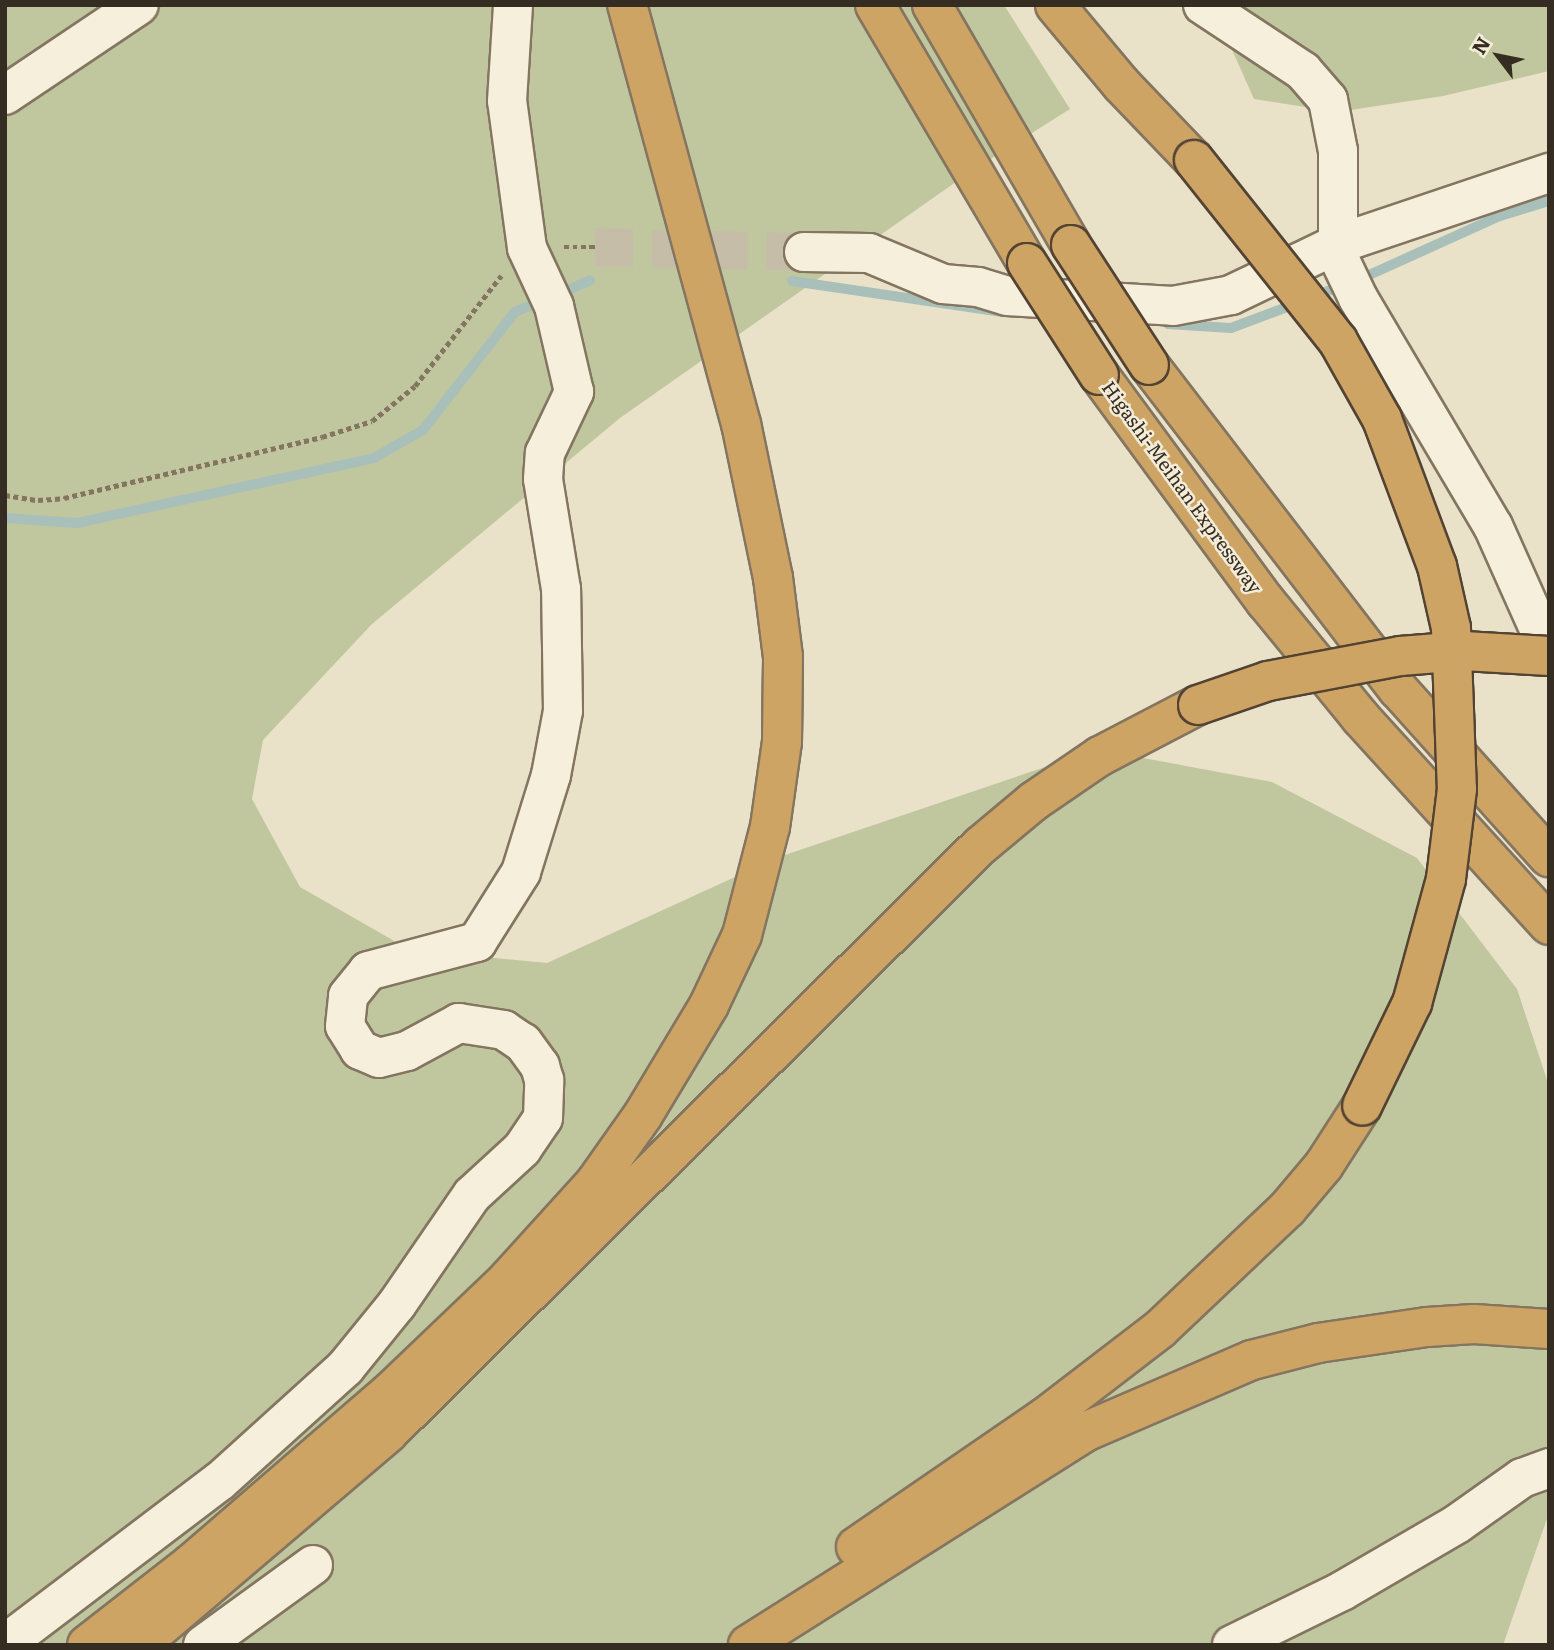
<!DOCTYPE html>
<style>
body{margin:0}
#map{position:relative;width:1554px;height:1650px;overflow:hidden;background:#eae1c9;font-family:Literata,serif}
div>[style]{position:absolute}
.green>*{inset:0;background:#c0c79e}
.stream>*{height:10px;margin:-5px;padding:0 5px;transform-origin:5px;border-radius:5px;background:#a9bfb9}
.minor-tunnel>*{height:38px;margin-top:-19px;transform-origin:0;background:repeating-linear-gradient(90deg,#c6bda8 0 38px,transparent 0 57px)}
.path>*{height:4.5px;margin-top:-2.25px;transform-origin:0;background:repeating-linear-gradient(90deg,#847560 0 5px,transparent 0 8.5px)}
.roads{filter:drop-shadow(2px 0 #847560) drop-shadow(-2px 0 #847560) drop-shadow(0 2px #847560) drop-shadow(0 -2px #847560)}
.minor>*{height:38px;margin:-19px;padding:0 19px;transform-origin:19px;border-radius:19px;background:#f5efdc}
.highway>*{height:38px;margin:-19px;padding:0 19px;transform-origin:19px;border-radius:19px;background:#cea465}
.bridges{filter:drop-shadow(2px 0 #534333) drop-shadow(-2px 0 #534333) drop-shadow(0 2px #534333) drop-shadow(0 -2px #534333)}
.highway-bridge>*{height:38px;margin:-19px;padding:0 19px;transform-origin:19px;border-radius:19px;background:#cea465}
span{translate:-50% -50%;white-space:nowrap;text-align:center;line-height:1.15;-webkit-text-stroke:5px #f2ecd8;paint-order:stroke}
.street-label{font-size:19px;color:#362d22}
.frame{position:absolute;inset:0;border:7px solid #362d22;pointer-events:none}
.north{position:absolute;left:1463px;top:21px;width:70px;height:70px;-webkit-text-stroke:5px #f2ecd8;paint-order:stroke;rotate:302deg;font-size:19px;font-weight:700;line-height:28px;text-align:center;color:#362d22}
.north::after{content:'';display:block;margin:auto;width:24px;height:32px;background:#362d22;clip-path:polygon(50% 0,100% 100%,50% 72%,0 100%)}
</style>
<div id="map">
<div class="green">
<i style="clip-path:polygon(5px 5px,1004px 5px,1070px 109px,970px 172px,620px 418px,372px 624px,263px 740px,252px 799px,300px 887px,410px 950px,547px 963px,779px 857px,1048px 766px,1138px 757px,1272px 782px,1417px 858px,1517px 989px,1549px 1086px,1549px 1513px,1503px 1645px,5px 1645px)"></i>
<i style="clip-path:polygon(1212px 5px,1549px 5px,1549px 71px,1443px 96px,1337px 112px,1254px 99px)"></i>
</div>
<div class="stream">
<i style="left:1358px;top:280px;width:156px;rotate:-24.3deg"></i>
<i style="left:1500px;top:216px;width:51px;rotate:-17deg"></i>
<i style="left:792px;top:281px;width:213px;rotate:8.4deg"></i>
<i style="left:557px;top:295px;width:36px;rotate:-24deg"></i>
<i style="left:1312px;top:297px;width:34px;rotate:-21deg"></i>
<i style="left:1168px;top:324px;width:63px;rotate:3.6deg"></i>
<i style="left:1231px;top:328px;width:72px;rotate:-20.5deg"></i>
<i style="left:5px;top:518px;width:72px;rotate:4deg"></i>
<i style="left:77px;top:523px;width:304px;rotate:-12.3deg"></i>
<i style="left:374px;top:458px;width:56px;rotate:-29.7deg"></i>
<i style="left:423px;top:430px;width:150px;rotate:-52.1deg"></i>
<i style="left:515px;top:312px;width:30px;rotate:-23deg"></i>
</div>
<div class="minor-tunnel">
<i style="left:595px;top:247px;width:209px;rotate:1.4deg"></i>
</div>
<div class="path">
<i style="left:564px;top:247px;width:31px"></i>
<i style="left:5px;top:495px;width:33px;rotate:9deg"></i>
<i style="left:38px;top:500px;width:26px;rotate:-4deg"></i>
<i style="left:64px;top:498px;width:265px;rotate:-13.3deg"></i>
<i style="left:322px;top:437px;width:52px;rotate:-17.7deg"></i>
<i style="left:372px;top:421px;width:55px;rotate:-39.1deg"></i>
<i style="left:415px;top:386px;width:140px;rotate:-52deg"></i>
</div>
<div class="roads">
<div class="minor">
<i style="left:1203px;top:5px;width:120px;rotate:33.4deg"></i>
<i style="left:1303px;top:71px;width:38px;rotate:49deg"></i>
<i style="left:1328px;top:100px;width:52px;rotate:78.9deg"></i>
<i style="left:1338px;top:151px;width:105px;rotate:90deg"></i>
<i style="left:1338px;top:256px;width:47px;rotate:64.5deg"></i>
<i style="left:1358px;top:298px;width:265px;rotate:59.4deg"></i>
<i style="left:1493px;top:526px;width:113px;rotate:65.9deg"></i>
<i style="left:1539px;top:629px;width:16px;rotate:50deg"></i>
<i style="left:5px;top:95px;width:161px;rotate:-33.9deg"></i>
<i style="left:804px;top:252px;width:65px;rotate:0.9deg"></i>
<i style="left:869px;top:253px;width:80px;rotate:22.7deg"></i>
<i style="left:943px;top:284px;width:35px;rotate:5deg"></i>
<i style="left:978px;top:287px;width:30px;rotate:17deg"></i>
<i style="left:1007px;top:296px;width:166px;rotate:3.4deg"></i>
<i style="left:1173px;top:306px;width:59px;rotate:-10.7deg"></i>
<i style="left:1231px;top:295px;width:119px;rotate:-25.5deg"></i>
<i style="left:1338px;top:244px;width:223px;rotate:-18.6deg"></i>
<i style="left:5px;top:1644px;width:270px;rotate:-37.2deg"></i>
<i style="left:220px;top:1481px;width:169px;rotate:-42.1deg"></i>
<i style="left:345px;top:1368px;width:82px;rotate:-50.9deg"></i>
<i style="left:397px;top:1304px;width:132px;rotate:-55.5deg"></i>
<i style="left:472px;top:1195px;width:68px;rotate:-42.6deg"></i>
<i style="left:522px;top:1149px;width:37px;rotate:-56deg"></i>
<i style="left:543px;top:1118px;width:38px;rotate:-88deg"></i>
<i style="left:544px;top:1080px;width:15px;rotate:-106deg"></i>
<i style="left:540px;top:1066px;width:29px;rotate:-126deg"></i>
<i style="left:523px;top:1043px;width:23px;rotate:-146deg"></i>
<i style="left:504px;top:1030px;width:46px;rotate:-171.2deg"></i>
<i style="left:459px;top:1023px;width:59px;rotate:151.7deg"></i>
<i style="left:407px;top:1051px;width:29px;rotate:166deg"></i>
<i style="left:379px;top:1058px;width:21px;rotate:-157deg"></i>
<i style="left:360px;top:1050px;width:28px;rotate:-122deg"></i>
<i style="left:345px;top:1026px;width:30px;rotate:-84deg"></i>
<i style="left:348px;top:996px;width:32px;rotate:-51deg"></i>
<i style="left:368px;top:971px;width:113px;rotate:-14.9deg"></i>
<i style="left:477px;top:942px;width:83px;rotate:-57.8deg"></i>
<i style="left:521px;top:872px;width:102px;rotate:-72.8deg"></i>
<i style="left:551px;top:775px;width:65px;rotate:-79.4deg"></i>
<i style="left:563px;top:711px;width:122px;rotate:-90.9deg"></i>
<i style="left:561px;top:589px;width:111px;rotate:-99.3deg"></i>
<i style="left:543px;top:479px;width:26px;rotate:-86deg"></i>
<i style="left:545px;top:453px;width:68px;rotate:-64.6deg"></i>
<i style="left:574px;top:392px;width:88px;rotate:-103.1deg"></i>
<i style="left:554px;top:306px;width:64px;rotate:-115deg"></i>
<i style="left:527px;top:248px;width:148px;rotate:-97.7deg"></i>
<i style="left:507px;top:101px;width:96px;rotate:-86.4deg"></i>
<i style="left:203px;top:1645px;width:136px;rotate:-36deg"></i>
<i style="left:1232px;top:1645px;width:123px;rotate:-26.1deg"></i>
<i style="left:1342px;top:1591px;width:133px;rotate:-30.2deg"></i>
<i style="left:1457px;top:1524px;width:80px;rotate:-35.3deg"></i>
<i style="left:1522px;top:1478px;width:29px;rotate:-20deg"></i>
</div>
<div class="highway">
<i style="left:875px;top:5px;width:299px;rotate:59.5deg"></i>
<i style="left:932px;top:5px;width:277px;rotate:59.9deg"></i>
<i style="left:1055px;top:5px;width:103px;rotate:50.1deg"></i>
<i style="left:1121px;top:84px;width:105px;rotate:46.2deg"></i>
<i style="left:1149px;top:365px;width:409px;rotate:52.5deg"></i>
<i style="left:1398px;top:689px;width:226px;rotate:48.1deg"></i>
<i style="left:1099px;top:375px;width:282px;rotate:53.7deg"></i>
<i style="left:1266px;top:602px;width:149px;rotate:50.7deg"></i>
<i style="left:1360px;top:717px;width:281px;rotate:47.7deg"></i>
<i style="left:856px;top:1547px;width:228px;rotate:-34.5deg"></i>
<i style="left:1044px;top:1418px;width:146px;rotate:-37.5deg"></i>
<i style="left:1160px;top:1329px;width:175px;rotate:-43.4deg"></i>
<i style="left:1287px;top:1209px;width:57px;rotate:-49.9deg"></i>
<i style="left:1324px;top:1165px;width:70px;rotate:-57.2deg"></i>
<i style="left:87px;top:1645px;width:133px;rotate:-38deg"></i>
<i style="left:192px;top:1563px;width:263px;rotate:-40.8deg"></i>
<i style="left:391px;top:1391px;width:161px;rotate:-43.7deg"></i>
<i style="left:507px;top:1280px;width:131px;rotate:-47.8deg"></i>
<i style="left:595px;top:1183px;width:83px;rotate:-54.8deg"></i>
<i style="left:643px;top:1115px;width:128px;rotate:-59deg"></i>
<i style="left:709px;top:1005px;width:77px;rotate:-64.8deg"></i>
<i style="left:742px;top:935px;width:112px;rotate:-75.5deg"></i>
<i style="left:770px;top:827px;width:86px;rotate:-82deg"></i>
<i style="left:782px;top:742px;width:85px;rotate:-89.3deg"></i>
<i style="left:783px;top:657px;width:80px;rotate:-97.2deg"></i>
<i style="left:773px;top:578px;width:157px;rotate:-101.7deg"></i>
<i style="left:741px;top:424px;width:434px;rotate:-105.2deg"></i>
<i style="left:139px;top:1645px;width:327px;rotate:-40.4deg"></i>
<i style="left:388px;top:1433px;width:834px;rotate:-44.76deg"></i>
<i style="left:980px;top:846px;width:70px;rotate:-39.8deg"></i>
<i style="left:1034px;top:801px;width:80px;rotate:-34.3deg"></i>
<i style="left:1100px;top:756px;width:110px;rotate:-27.5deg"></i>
<i style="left:748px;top:1645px;width:401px;rotate:-32.3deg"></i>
<i style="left:1087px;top:1431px;width:180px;rotate:-23.3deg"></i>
<i style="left:1252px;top:1360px;width:68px;rotate:-14.4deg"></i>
<i style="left:1318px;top:1343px;width:110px;rotate:-8.4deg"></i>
<i style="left:1427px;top:1327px;width:47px;rotate:-3.7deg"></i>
<i style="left:1474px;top:1324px;width:75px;rotate:3.8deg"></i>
</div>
</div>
<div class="bridges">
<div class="highway-bridge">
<i style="left:1194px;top:160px;width:231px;rotate:51.5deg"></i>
<i style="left:1338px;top:341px;width:90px;rotate:60.6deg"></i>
<i style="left:1382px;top:419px;width:157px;rotate:69.5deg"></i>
<i style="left:1437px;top:566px;width:64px;rotate:77.3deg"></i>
<i style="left:1451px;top:628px;width:161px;rotate:87.9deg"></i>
<i style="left:1457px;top:789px;width:91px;rotate:97deg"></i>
<i style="left:1446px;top:879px;width:129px;rotate:105.3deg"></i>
<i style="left:1412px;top:1003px;width:114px;rotate:115.9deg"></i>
<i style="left:1071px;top:245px;width:143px;rotate:57deg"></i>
<i style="left:1027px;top:263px;width:133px;rotate:57.3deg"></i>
<i style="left:1198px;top:705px;width:74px;rotate:-18.9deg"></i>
<i style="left:1268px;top:681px;width:134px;rotate:-10.7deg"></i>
<i style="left:1400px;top:656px;width:64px;rotate:-4.5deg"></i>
<i style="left:1464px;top:651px;width:85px;rotate:3.4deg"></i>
</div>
</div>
<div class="street-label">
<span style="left:1182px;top:487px;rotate:54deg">Higashi-Meihan Expressway</span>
</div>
<div class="frame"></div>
<div class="north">N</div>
</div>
